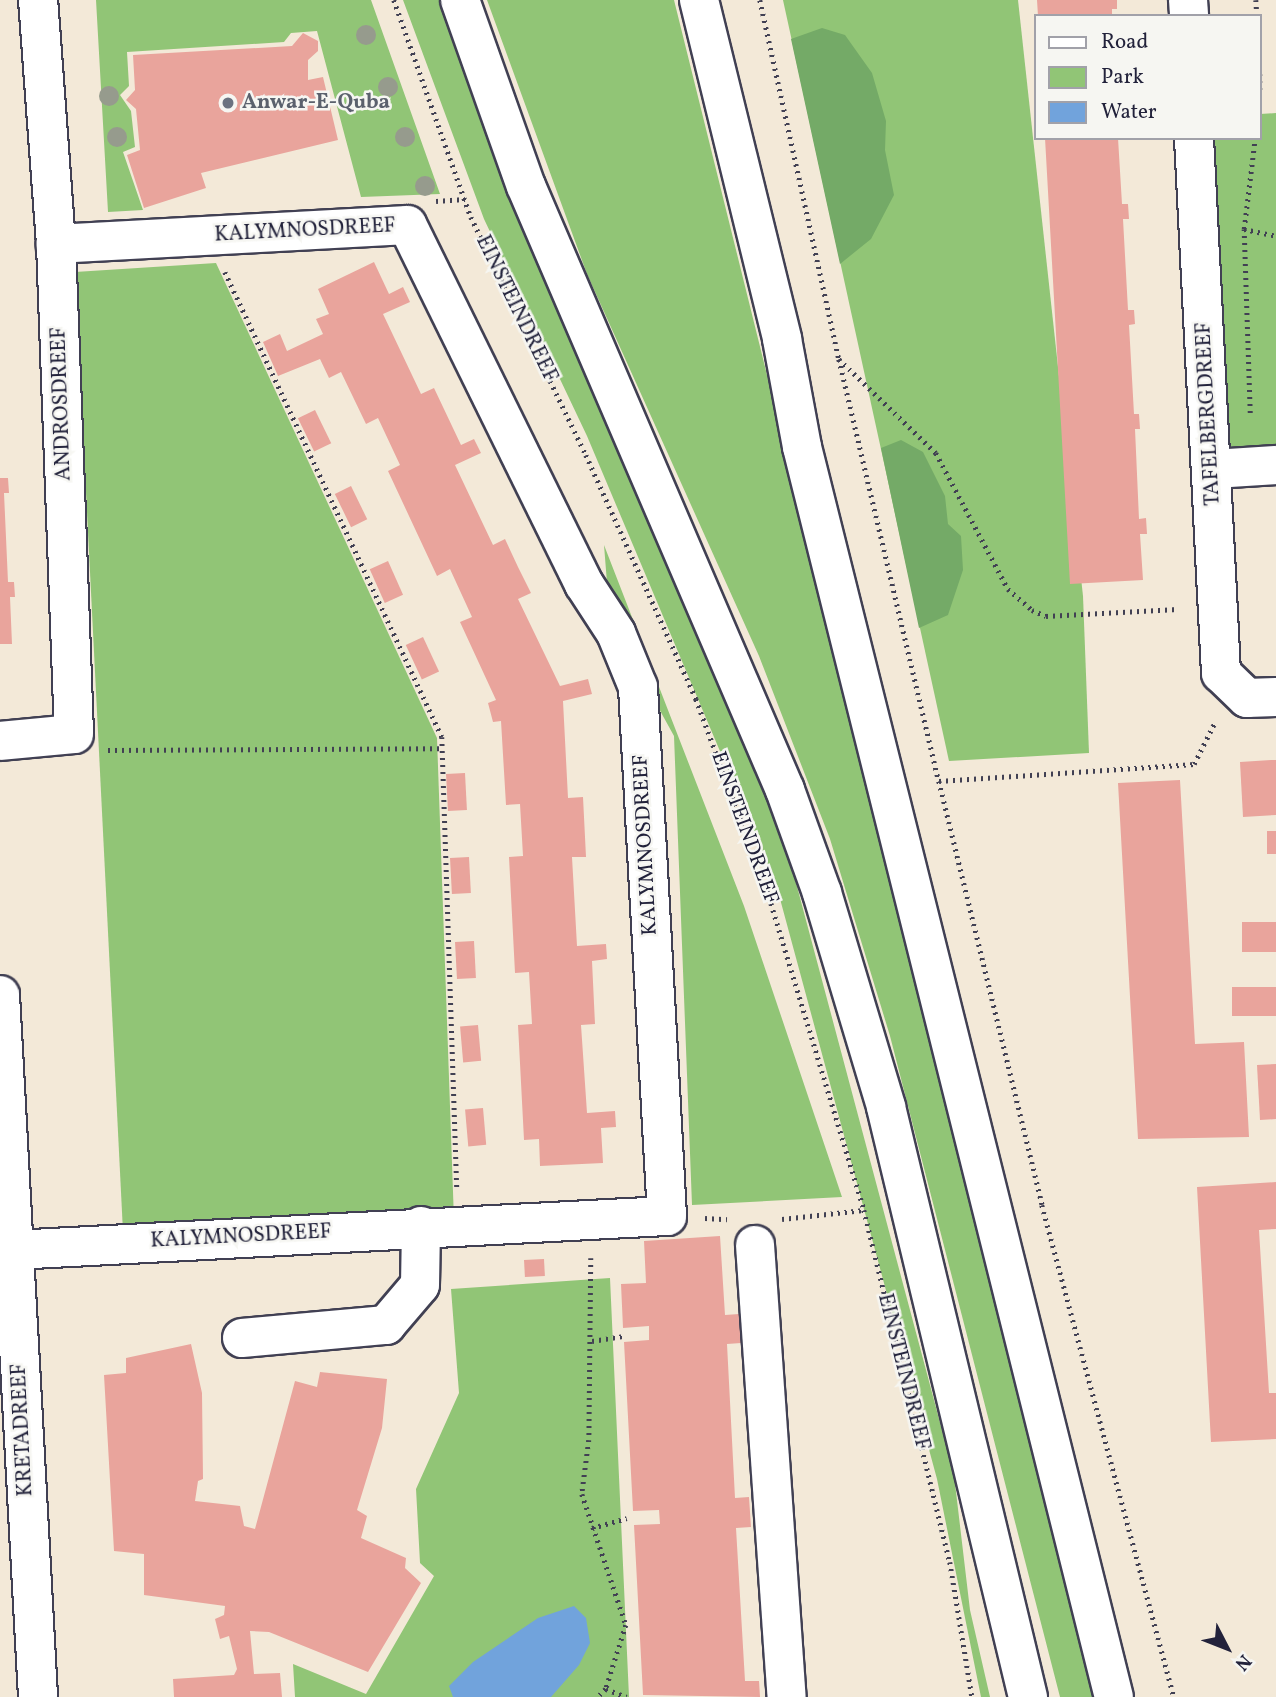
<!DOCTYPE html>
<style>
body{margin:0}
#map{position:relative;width:1276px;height:1697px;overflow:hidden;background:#f3e9d8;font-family:Vollkorn,serif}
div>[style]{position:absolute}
.green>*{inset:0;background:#91c576}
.forest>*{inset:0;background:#74aa67}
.water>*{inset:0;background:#71a3dc}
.building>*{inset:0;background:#e9a49c;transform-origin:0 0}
.path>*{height:4.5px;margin-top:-2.25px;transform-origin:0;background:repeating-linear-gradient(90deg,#414053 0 2px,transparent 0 7px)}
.roads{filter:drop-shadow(2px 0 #414053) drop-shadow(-2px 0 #414053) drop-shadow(0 2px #414053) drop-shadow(0 -2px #414053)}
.minor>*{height:38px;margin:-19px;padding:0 19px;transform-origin:19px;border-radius:19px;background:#fff}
.major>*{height:38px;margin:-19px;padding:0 19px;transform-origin:19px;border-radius:19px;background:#fff}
.trees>*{width:20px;height:20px;margin:-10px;border-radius:50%;background:#969b8d}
.dots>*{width:19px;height:19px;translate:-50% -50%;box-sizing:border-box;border:4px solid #f6f6f2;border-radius:50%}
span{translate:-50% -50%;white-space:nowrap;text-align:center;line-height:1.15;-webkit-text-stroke:5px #f6f6f2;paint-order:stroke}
.worship-label{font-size:21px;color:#5b616d;font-weight:700}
.left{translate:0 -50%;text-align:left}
.street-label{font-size:21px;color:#22223b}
.legend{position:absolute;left:1034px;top:14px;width:228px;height:126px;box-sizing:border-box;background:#f6f6f2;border:2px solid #a1a1a9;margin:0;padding:9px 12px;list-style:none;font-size:21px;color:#22223b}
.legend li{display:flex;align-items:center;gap:14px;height:35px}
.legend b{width:35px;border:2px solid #a1a1a9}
.north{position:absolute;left:1192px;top:1613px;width:70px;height:70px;-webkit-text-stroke:5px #f6f6f2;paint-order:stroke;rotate:132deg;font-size:19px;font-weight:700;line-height:28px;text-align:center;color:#22223b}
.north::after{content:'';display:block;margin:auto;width:24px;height:32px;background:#22223b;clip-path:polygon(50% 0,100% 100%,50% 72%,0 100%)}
</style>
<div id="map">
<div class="green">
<i style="clip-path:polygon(96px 0,371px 0,440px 194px,361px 197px,317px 31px,291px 33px,284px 42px,127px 52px,129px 86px,120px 95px,131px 111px,135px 147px,123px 152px,143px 210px,108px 212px)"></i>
<i style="clip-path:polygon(403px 0,442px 0,755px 765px,795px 879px,954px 1475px,970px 1610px,990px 1697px,981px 1697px,937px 1479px,776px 884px,587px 436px,484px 219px)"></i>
<i style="clip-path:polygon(487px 0,674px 0,1095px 1697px,1060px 1697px,890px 1036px,830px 839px,759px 656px,587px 274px)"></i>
<i style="clip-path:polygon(783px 0,1018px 0,1083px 596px,1089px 753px,949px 761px)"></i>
<i style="clip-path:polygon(1276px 113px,1276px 465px,1213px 469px,1194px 138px,1260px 138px,1260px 114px)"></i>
<i style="clip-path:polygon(216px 263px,437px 738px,454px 1220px,123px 1232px,75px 272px)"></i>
<i style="clip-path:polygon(604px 545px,744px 906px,842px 1197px,692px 1205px,674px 736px,647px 687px,607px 583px)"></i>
<i style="clip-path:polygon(610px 1278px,629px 1697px,295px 1697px,293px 1664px,366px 1694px,434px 1576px,420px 1563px,416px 1489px,459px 1393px,451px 1289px)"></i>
</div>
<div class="forest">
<i style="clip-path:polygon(822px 28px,845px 35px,872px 73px,886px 121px,885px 150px,894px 195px,871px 239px,840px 264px,791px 39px)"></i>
<i style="clip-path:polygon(901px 440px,923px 452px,945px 496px,948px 524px,961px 536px,963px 570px,948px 615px,919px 628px,881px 448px)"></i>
</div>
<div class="water">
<i style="clip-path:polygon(574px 1606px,586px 1618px,590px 1643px,579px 1665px,551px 1697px,453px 1697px,449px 1686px,473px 1662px,538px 1618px)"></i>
</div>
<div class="building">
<i style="clip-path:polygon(1037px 0,1117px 0,1117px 9px,1112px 9px,1112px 16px,1038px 16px)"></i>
<i style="clip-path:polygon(303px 33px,318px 41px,318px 51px,308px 60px,308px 80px,323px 77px,338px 140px,201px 173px,206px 188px,144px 208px,127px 155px,140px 150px,136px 109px,126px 100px,135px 90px,133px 55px,292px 46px)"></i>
<i style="clip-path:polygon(1045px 138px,1118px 138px,1122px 204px,1128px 204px,1129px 219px,1123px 219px,1128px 310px,1134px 310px,1135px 324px,1129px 325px,1134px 414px,1139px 414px,1140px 429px,1135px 429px,1139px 519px,1146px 518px,1147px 534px,1140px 534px,1143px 580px,1070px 584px)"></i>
<i style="clip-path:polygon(374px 262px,389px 294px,403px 287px,410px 302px,383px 314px,421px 394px,434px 388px,461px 445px,474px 439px,481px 453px,455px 465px,493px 545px,505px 539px,518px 567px,531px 593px,518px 599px,560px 686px,588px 679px,592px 694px,563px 701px,568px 798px,583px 797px,586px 857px,572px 857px,577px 946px,606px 944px,607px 959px,592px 961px,595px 1024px,581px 1025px,587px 1113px,615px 1111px,616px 1127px,601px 1128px,603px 1163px,540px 1166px,539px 1139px,524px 1140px,518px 1025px,532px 1024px,529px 972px,515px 973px,509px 857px,523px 856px,520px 804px,506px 805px,501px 721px,493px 722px,488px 703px,496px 700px,460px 622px,472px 617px,450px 569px,437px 576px,388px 471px,400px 465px,378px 418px,366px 424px,341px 372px,329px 378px,320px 359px,278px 376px,263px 342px,280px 334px,287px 351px,323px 334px,316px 319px,329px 314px,318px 289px)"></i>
<i style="left:315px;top:410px;width:37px;height:19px;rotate:64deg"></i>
<i style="clip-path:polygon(0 478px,8px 478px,9px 493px,4px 493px,8px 582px,14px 582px,15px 597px,10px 597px,12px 644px,0 644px)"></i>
<i style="left:351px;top:486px;width:37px;height:18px;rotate:64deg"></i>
<i style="left:388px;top:561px;width:37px;height:20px;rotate:66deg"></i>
<i style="left:423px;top:637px;width:38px;height:19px;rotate:65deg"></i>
<i style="clip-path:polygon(1271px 760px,1276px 760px,1276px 815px,1243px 817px,1240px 762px)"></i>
<i style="left:465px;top:773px;width:37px;height:19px;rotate:87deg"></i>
<i style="clip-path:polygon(1180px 780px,1195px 1044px,1244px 1042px,1249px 1137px,1138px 1139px,1118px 783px)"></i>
<i style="left:1267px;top:831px;width:9px;height:23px"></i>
<i style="left:469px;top:857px;width:36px;height:19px;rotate:87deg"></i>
<i style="left:1276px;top:922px;width:30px;height:34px;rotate:90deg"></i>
<i style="left:474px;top:941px;width:37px;height:19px;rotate:87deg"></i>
<i style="left:1276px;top:987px;width:29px;height:44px;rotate:90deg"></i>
<i style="left:478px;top:1025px;width:36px;height:18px;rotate:85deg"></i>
<i style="clip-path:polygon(1276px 1064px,1276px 1119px,1260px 1120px,1257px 1065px)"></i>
<i style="left:483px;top:1108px;width:37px;height:18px;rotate:85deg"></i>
<i style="clip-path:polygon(1276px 1182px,1276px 1229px,1259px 1230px,1269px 1393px,1276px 1393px,1276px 1439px,1211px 1442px,1197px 1187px)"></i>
<i style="clip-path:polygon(720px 1236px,725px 1315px,739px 1314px,741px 1343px,727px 1344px,735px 1498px,749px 1497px,751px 1527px,736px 1528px,745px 1681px,759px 1681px,760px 1697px,643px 1695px,634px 1525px,660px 1524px,659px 1510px,633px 1511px,624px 1342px,649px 1340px,649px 1326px,623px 1328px,621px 1284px,646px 1283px,644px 1241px)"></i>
<i style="left:544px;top:1259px;width:17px;height:20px;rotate:87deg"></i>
<i style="clip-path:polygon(191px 1344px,202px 1393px,203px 1479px,198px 1481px,195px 1501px,240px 1506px,244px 1526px,255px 1529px,295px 1381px,317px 1387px,320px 1372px,387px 1379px,382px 1428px,357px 1510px,367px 1516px,361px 1538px,406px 1558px,405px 1568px,421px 1583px,368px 1672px,269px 1632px,250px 1631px,254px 1674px,280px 1673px,282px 1697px,174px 1697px,173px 1679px,234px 1675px,237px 1669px,229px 1636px,220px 1639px,215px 1619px,224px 1615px,225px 1606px,144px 1595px,144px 1554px,114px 1551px,104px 1375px,126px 1373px,126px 1358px)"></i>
</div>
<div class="path">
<i style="left:394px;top:0;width:230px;rotate:70.5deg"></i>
<i style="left:471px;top:217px;width:264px;rotate:64.2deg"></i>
<i style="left:586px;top:455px;width:268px;rotate:65.7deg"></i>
<i style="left:696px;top:699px;width:204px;rotate:69.6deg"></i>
<i style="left:767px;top:890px;width:334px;rotate:73.1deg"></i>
<i style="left:864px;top:1210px;width:362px;rotate:76.3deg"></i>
<i style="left:950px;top:1562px;width:137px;rotate:80.7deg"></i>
<i style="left:760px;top:0;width:368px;rotate:77.6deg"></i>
<i style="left:839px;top:359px;width:434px;rotate:76.7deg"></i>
<i style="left:939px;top:781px;width:436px;rotate:76.3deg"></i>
<i style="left:1042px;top:1205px;width:509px;rotate:74.98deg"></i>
<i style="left:1256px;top:0;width:16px;rotate:86deg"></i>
<i style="left:1260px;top:74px;width:18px;rotate:90deg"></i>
<i style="left:436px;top:201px;width:29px;rotate:-4deg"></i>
<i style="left:1244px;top:229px;width:33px;rotate:12deg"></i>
<i style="left:225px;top:272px;width:513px;rotate:64.98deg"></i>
<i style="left:442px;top:737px;width:451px;rotate:88.1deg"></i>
<i style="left:839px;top:359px;width:135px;rotate:44.1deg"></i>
<i style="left:936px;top:453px;width:154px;rotate:62.1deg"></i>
<i style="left:1008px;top:589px;width:32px;rotate:41deg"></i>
<i style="left:1032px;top:610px;width:15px;rotate:23deg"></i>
<i style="left:1046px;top:616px;width:132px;rotate:-3deg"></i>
<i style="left:1250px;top:413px;width:184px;rotate:-91.9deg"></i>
<i style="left:1244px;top:229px;width:92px;rotate:-83.1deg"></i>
<i style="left:108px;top:750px;width:334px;rotate:-0.3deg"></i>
<i style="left:939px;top:781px;width:256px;rotate:-3.8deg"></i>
<i style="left:1194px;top:764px;width:47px;rotate:-63.4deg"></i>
<i style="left:705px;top:1218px;width:22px;rotate:3deg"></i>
<i style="left:782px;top:1219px;width:82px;rotate:-6.3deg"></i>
<i style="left:591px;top:1258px;width:182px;rotate:90.6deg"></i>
<i style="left:589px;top:1440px;width:54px;rotate:97.4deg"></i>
<i style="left:582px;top:1494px;width:138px;rotate:71.4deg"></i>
<i style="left:626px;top:1625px;width:67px;rotate:107.4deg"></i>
<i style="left:606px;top:1689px;width:11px;rotate:135deg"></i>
<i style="left:592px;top:1341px;width:31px;rotate:-9deg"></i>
<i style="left:592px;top:1528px;width:36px;rotate:-16deg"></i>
<i style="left:606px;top:1689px;width:22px;rotate:21deg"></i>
</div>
<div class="roads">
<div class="minor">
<i style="left:1188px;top:0;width:16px;rotate:86deg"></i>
<i style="left:1194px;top:138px;width:536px;rotate:87.11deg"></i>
<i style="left:1221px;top:673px;width:36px;rotate:44deg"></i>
<i style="left:1247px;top:698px;width:29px;rotate:-2deg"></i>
<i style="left:1213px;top:469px;width:63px;rotate:-3.6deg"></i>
<i style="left:0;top:741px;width:74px;rotate:-5.4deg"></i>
<i style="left:74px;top:734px;width:490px;rotate:-92.1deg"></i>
<i style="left:56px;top:244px;width:245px;rotate:-94.2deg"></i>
<i style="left:0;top:995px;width:703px;rotate:86.9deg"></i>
<i style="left:755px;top:1245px;width:453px;rotate:86deg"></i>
<i style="left:13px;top:1250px;width:655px;rotate:-2.98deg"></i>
<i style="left:667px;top:1216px;width:530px;rotate:-93.14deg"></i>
<i style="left:638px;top:687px;width:58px;rotate:-112.2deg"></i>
<i style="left:616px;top:633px;width:59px;rotate:-123.1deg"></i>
<i style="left:584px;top:584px;width:400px;rotate:-116.2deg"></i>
<i style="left:407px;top:225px;width:352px;rotate:176.9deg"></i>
<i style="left:242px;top:1338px;width:145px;rotate:-5.2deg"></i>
<i style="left:386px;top:1325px;width:52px;rotate:-49.6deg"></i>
<i style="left:420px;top:1285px;width:59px;rotate:-89deg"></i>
</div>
<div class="major">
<i style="left:460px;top:0;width:197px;rotate:70.5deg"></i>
<i style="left:526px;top:186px;width:657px;rotate:66.79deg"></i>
<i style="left:785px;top:790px;width:109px;rotate:70.2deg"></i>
<i style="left:822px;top:893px;width:223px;rotate:73.3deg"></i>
<i style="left:886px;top:1107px;width:607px;rotate:76.47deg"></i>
<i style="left:699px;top:0;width:349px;rotate:76.2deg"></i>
<i style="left:782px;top:339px;width:110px;rotate:79.5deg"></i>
<i style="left:802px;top:447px;width:1288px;rotate:75.99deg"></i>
</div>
</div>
<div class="trees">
<i style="left:366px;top:35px"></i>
<i style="left:388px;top:87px"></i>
<i style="left:109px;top:96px"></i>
<i style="left:117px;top:137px"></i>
<i style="left:405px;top:137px"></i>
<i style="left:425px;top:186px"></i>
</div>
<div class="dots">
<i style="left:228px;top:103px;background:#6b7280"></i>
</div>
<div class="worship-label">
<span class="left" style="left:242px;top:103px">Anwar-E-Quba</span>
</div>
<div class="street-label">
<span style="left:305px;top:231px;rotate:-3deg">KALYMNOSDREEF</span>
<span style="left:516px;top:309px;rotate:64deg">EINSTEINDREEF</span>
<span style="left:62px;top:404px;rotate:-92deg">ANDROSDREEF</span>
<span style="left:1209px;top:414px;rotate:-93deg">TAFELBERGDREEF</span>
<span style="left:744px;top:828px;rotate:70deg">EINSTEINDREEF</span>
<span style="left:646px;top:845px;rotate:-93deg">KALYMNOSDREEF</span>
<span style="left:241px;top:1237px;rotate:-3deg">KALYMNOSDREEF</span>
<span style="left:903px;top:1372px;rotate:76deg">EINSTEINDREEF</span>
<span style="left:23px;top:1430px;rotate:-93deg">KRETADREEF</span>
</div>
<ul class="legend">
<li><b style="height:9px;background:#fff"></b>Road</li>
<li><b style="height:19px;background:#91c576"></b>Park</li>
<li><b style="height:19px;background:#71a3dc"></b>Water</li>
</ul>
<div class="north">N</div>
</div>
